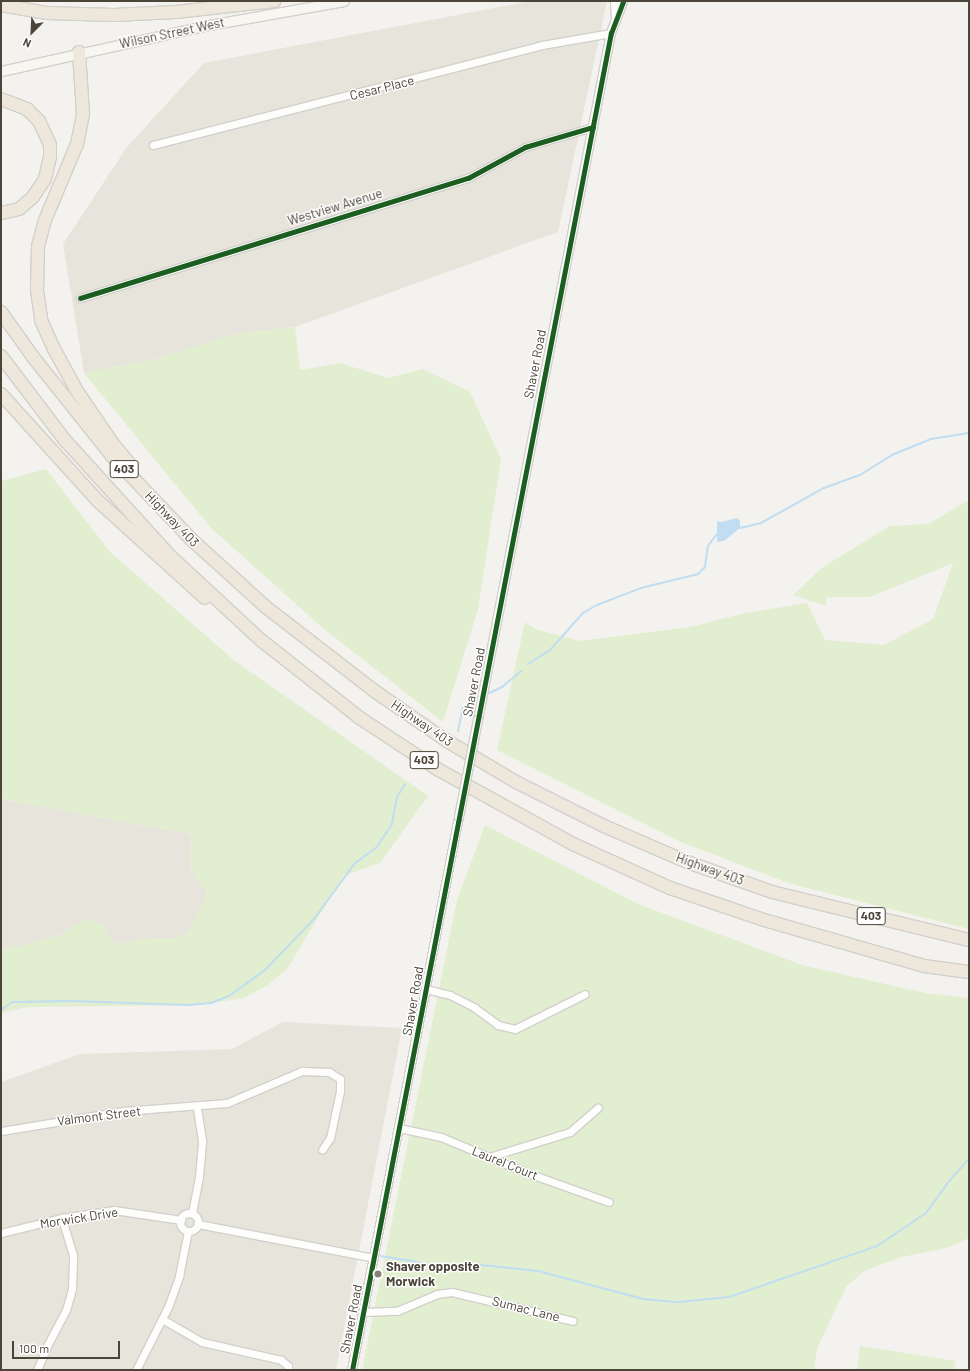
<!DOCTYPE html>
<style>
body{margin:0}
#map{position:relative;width:970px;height:1371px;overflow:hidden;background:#f4f2ee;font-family:Barlow,sans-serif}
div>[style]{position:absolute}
.residential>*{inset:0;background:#e7e4dc}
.green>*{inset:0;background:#e1eecf}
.water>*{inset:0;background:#c0ddf1}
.stream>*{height:2px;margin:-1px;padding:0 1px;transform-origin:1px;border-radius:1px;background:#c0ddf1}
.roads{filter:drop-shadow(1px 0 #d2d0cb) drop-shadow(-1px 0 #d2d0cb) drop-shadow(0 1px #d2d0cb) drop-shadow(0 -1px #d2d0cb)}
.minor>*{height:7px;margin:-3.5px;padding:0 3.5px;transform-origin:3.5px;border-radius:3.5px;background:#fdfdfc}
.minor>.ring{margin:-3.5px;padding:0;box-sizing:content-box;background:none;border:7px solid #fdfdfc;border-radius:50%}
.tertiary>*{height:8px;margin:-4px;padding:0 4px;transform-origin:4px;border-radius:4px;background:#fdfdfc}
.secondary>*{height:9px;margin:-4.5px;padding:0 4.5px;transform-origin:4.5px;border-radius:4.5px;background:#f7f6f1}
.motorway>*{height:12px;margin:-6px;padding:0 6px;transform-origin:6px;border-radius:6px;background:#ede8db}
.bridges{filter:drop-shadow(1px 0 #d2d0cb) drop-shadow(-1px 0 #d2d0cb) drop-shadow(0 1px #d2d0cb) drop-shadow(0 -1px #d2d0cb)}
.tertiary-bridge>*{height:8px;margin:-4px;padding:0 4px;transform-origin:4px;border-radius:4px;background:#fdfdfc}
.cycleway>*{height:5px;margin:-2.5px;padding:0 2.5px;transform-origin:2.5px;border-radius:2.5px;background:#1b5e20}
.dots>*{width:11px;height:11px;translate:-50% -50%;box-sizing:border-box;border:2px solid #fff;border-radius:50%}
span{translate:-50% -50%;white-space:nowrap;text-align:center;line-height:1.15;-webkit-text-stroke:3px #fff;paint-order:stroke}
.shield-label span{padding:1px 3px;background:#fff;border:1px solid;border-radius:3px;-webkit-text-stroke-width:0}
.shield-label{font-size:12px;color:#4b4439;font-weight:700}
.street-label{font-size:13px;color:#4b4439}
.poi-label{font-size:13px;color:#4b4439;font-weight:700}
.left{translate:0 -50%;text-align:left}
.frame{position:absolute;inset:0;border:2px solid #4b4439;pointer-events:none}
.north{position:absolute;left:12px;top:12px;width:40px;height:40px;-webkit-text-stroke:3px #fff;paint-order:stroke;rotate:204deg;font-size:11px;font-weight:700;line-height:16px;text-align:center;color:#4b4439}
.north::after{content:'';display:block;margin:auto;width:14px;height:18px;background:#4b4439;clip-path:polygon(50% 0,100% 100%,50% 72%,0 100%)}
.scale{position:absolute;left:12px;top:1341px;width:108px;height:18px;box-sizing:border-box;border:2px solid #4b4439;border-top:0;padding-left:5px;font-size:12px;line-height:14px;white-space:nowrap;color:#4b4439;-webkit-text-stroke:3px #fff;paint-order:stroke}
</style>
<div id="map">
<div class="residential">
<i style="clip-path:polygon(531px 1px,607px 1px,558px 232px,295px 327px,236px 334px,152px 360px,84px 373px,63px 244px,127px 147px,204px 63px)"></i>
<i style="clip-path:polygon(1px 799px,191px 834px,190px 868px,205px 889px,207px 897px,187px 934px,176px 938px,144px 939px,121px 944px,112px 941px,101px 924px,86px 919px,58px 936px,1px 951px)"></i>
<i style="clip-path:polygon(283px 1022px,402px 1028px,336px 1370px,1px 1370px,1px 1082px,80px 1054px,232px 1049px)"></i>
</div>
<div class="green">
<i style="clip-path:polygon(295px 327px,300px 370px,340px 363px,388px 378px,423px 369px,470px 392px,501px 459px,478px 609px,443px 722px,324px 629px,211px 528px,84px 373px,152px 360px,236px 334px)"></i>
<i style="clip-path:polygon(46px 469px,111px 553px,235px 661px,428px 796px,380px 863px,343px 876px,287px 969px,268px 985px,244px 998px,198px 1005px,28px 1007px,1px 1013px,1px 951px,58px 936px,86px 919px,101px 924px,112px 941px,121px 944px,144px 939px,176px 938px,187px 934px,207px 897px,205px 889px,190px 868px,191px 834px,1px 799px,1px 481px)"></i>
<i style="clip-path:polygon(969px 500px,969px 929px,788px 883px,681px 842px,497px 750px,525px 622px,535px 629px,580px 641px,690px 627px,741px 614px,807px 603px,825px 640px,884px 645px,933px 619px,953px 563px,870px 597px,827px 597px,826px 606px,793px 595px,823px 567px,890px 526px,928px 524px)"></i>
<i style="clip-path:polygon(485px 825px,638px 904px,802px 965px,925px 993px,969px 998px,969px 1238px,947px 1248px,902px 1257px,864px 1271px,846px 1287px,817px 1349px,814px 1370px,362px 1370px,457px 900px)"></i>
<i style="clip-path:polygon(860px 1346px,956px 1361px,954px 1370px,857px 1370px)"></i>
</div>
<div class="water">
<i style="clip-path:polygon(737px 518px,740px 521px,740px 528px,724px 541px,717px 542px,717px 521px,722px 522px)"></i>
</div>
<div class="stream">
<i style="left:740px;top:528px;width:22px;rotate:-13deg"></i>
<i style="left:761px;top:523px;width:72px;rotate:-29.1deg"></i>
<i style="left:824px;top:488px;width:38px;rotate:-20deg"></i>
<i style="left:860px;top:475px;width:40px;rotate:-32deg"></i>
<i style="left:894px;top:454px;width:40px;rotate:-22deg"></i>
<i style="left:931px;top:439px;width:38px;rotate:-9deg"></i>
<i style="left:528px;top:664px;width:26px;rotate:-32deg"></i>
<i style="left:550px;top:650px;width:50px;rotate:-48.3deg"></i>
<i style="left:583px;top:613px;width:16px;rotate:-30deg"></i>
<i style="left:597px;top:605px;width:47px;rotate:-21.1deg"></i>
<i style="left:641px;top:588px;width:59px;rotate:-13.8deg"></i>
<i style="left:698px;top:574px;width:10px;rotate:-45deg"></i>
<i style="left:705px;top:567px;width:21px;rotate:-82deg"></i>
<i style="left:708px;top:546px;width:14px;rotate:-54deg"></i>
<i style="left:485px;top:695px;width:19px;rotate:-25deg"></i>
<i style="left:502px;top:687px;width:25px;rotate:-40deg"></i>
<i style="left:458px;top:731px;width:24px;rotate:-78deg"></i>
<i style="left:463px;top:708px;width:19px;rotate:-32deg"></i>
<i style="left:1px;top:1010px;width:14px;rotate:-36deg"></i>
<i style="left:12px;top:1002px;width:59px;rotate:-1deg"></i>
<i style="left:71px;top:1001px;width:117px;rotate:2deg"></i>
<i style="left:188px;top:1005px;width:23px;rotate:-5deg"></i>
<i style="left:211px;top:1003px;width:19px;rotate:-21deg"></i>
<i style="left:229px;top:996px;width:44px;rotate:-35.8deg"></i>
<i style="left:265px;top:970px;width:71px;rotate:-46.1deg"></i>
<i style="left:314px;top:919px;width:69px;rotate:-53.8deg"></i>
<i style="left:355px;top:863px;width:26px;rotate:-36deg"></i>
<i style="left:376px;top:848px;width:29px;rotate:-56deg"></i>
<i style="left:392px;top:824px;width:27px;rotate:-80deg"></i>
<i style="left:397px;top:797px;width:15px;rotate:-58deg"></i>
<i style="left:380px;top:1256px;width:33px;rotate:9deg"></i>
<i style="left:413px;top:1261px;width:23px;rotate:15deg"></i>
<i style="left:435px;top:1267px;width:46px;rotate:-2.5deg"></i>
<i style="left:481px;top:1265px;width:57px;rotate:6deg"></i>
<i style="left:538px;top:1271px;width:109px;rotate:14.9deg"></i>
<i style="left:643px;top:1299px;width:36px;rotate:5deg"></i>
<i style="left:679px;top:1302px;width:50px;rotate:-5.7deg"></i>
<i style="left:729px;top:1297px;width:157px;rotate:-19deg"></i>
<i style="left:877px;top:1246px;width:59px;rotate:-34deg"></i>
<i style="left:926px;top:1213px;width:41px;rotate:-54deg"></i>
<i style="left:950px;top:1180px;width:28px;rotate:-48deg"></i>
</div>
<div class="roads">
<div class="minor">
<i style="left:153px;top:145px;width:402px;rotate:-14.4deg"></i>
<i style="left:542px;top:45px;width:70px;rotate:-9.9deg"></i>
<i style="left:80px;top:298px;width:406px;rotate:-17.2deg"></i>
<i style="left:468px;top:178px;width:65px;rotate:-28.5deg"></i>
<i style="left:525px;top:147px;width:71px;rotate:-16.4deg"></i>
<i style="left:426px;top:989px;width:25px;rotate:14deg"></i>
<i style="left:450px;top:995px;width:28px;rotate:27deg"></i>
<i style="left:475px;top:1008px;width:29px;rotate:36deg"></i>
<i style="left:498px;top:1025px;width:17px;rotate:13deg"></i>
<i style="left:515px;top:1029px;width:78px;rotate:-26.6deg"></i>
<i style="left:399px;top:1128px;width:43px;rotate:12.1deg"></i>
<i style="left:441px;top:1137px;width:91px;rotate:22.6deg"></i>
<i style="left:525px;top:1172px;width:89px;rotate:19.7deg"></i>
<i style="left:1px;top:1131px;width:124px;rotate:-9.3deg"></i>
<i style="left:123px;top:1111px;width:104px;rotate:-4.4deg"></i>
<i style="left:227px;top:1103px;width:82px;rotate:-23.1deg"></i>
<i style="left:302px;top:1071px;width:27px;rotate:2deg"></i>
<i style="left:329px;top:1072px;width:13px;rotate:32deg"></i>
<i style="left:340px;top:1079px;width:12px;rotate:90deg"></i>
<i style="left:340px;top:1091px;width:48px;rotate:102deg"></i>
<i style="left:330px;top:1138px;width:14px;rotate:124deg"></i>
<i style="left:489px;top:1157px;width:85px;rotate:-17.2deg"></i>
<i style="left:570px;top:1132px;width:37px;rotate:-41deg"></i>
<i style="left:192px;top:1213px;width:37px;rotate:-79deg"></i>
<i style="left:199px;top:1177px;width:37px;rotate:-85deg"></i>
<i style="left:202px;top:1140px;width:33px;rotate:-99deg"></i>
<i class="ring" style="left:180px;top:1213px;width:11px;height:11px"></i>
<i style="left:198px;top:1224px;width:179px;rotate:10.9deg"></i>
<i style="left:1px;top:1233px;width:63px;rotate:-13.8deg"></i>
<i style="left:62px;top:1218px;width:53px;rotate:-8.7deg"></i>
<i style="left:114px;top:1210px;width:68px;rotate:8.5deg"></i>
<i style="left:364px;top:1312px;width:33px;rotate:-2deg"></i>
<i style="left:397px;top:1311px;width:43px;rotate:-23deg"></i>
<i style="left:437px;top:1294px;width:15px;rotate:-8deg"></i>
<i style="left:452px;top:1292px;width:124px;rotate:13.5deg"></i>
<i style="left:162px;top:1319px;width:46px;rotate:29.9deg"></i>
<i style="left:202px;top:1342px;width:81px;rotate:12.8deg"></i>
<i style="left:281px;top:1360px;width:9px;rotate:41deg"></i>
<i style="left:288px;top:1366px;width:4px;rotate:90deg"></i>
<i style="left:37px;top:1370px;width:26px;rotate:-67deg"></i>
<i style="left:47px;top:1346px;width:41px;rotate:-62.2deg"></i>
<i style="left:66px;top:1310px;width:22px;rotate:-74deg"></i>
<i style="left:72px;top:1289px;width:34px;rotate:-88deg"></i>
<i style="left:73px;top:1255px;width:39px;rotate:-107deg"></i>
<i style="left:136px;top:1370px;width:71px;rotate:-63.1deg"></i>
<i style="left:168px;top:1307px;width:33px;rotate:-70deg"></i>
<i style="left:179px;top:1276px;width:46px;rotate:-78.7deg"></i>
</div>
<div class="tertiary">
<i style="left:615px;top:1px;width:17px;rotate:87deg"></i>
<i style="left:478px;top:720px;width:700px;rotate:-79.04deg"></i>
<i style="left:611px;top:33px;width:34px;rotate:-69deg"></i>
<i style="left:352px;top:1370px;width:563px;rotate:-79.05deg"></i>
</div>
<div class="secondary">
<i style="left:1px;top:71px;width:213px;rotate:-12.5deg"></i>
<i style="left:209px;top:25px;width:137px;rotate:-10.1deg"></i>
</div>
<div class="motorway">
<i style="left:1px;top:5px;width:47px;rotate:9.9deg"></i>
<i style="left:47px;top:13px;width:67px;rotate:1.7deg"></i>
<i style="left:114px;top:15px;width:62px;rotate:-2.8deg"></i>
<i style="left:176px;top:12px;width:99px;rotate:-6.4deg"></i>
<i style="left:79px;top:52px;width:62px;rotate:86.3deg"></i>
<i style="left:83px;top:114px;width:31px;rotate:101deg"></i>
<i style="left:77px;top:144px;width:82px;rotate:112.8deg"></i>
<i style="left:45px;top:220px;width:27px;rotate:105deg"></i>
<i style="left:38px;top:246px;width:44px;rotate:91.3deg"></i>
<i style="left:37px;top:290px;width:30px;rotate:82deg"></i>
<i style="left:41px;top:320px;width:32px;rotate:66deg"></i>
<i style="left:54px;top:349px;width:48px;rotate:61.3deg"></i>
<i style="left:77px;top:391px;width:64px;rotate:55.8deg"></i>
<i style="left:113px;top:444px;width:26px;rotate:50deg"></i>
<i style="left:1px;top:99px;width:28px;rotate:21deg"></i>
<i style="left:27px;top:109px;width:17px;rotate:45deg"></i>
<i style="left:39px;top:121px;width:26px;rotate:65deg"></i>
<i style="left:50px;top:145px;width:12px;rotate:90deg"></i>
<i style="left:50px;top:157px;width:23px;rotate:103deg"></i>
<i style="left:45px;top:179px;width:22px;rotate:124deg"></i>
<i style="left:33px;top:197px;width:18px;rotate:139deg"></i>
<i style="left:19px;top:209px;width:18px;rotate:167deg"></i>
<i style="left:1px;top:312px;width:55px;rotate:54.6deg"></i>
<i style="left:33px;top:357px;width:127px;rotate:51.4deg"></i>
<i style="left:112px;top:456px;width:116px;rotate:46.4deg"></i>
<i style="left:192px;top:540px;width:101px;rotate:42.2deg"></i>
<i style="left:267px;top:608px;width:134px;rotate:37.7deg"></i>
<i style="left:373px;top:690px;width:90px;rotate:34.6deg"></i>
<i style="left:447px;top:741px;width:80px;rotate:30.7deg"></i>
<i style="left:516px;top:782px;width:98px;rotate:26.6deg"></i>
<i style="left:604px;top:826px;width:90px;rotate:23.4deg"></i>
<i style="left:687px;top:862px;width:90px;rotate:19.4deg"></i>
<i style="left:772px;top:892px;width:203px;rotate:13.7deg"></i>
<i style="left:1px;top:356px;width:104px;rotate:52.8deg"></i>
<i style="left:64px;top:439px;width:156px;rotate:47.8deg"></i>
<i style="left:169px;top:555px;width:127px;rotate:42.8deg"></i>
<i style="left:262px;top:641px;width:125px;rotate:38.2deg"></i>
<i style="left:360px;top:718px;width:92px;rotate:33.5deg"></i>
<i style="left:437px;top:769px;width:155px;rotate:28.9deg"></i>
<i style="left:573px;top:844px;width:107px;rotate:24.4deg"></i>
<i style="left:670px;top:888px;width:99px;rotate:18.8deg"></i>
<i style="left:764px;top:920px;width:166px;rotate:16deg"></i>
<i style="left:924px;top:966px;width:45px;rotate:7.6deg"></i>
<i style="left:1px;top:394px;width:144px;rotate:47.8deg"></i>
<i style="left:98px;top:501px;width:144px;rotate:42.2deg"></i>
</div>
</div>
<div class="bridges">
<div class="tertiary-bridge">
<i style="left:459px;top:817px;width:99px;rotate:-78.9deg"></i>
</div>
</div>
<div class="cycleway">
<i style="left:80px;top:298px;width:406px;rotate:-17.2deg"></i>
<i style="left:468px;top:178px;width:65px;rotate:-28.5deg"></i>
<i style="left:525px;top:147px;width:71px;rotate:-16.4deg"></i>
<i style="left:352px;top:1370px;width:1362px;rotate:-79.04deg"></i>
<i style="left:611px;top:33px;width:34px;rotate:-69deg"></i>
</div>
<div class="dots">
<i style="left:378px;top:1274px;background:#868178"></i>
</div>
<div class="shield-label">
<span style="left:124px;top:469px">403</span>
<span style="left:424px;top:760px">403</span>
<span style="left:871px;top:916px">403</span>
</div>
<div class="street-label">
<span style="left:172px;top:33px;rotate:-12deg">Wilson Street West</span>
<span style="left:382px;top:88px;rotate:-14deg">Cesar Place</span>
<span style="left:335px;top:207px;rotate:-17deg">Westview Avenue</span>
<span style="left:535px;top:364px;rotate:-79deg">Shaver Road</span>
<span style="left:172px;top:519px;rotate:46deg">Highway 403</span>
<span style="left:474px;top:682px;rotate:-79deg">Shaver Road</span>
<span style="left:422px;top:723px;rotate:34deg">Highway 403</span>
<span style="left:710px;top:869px;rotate:20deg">Highway 403</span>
<span style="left:413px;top:1001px;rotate:-80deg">Shaver Road</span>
<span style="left:99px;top:1116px;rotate:-7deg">Valmont Street</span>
<span style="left:505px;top:1163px;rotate:22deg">Laurel Court</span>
<span style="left:79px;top:1218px;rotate:-9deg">Morwick Drive</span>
<span style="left:526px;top:1309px;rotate:14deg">Sumac Lane</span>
<span style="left:351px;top:1319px;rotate:-79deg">Shaver Road</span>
</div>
<div class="poi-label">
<span class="left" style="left:386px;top:1274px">Shaver opposite<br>Morwick</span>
</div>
<div class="frame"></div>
<div class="north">N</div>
<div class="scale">100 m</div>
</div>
